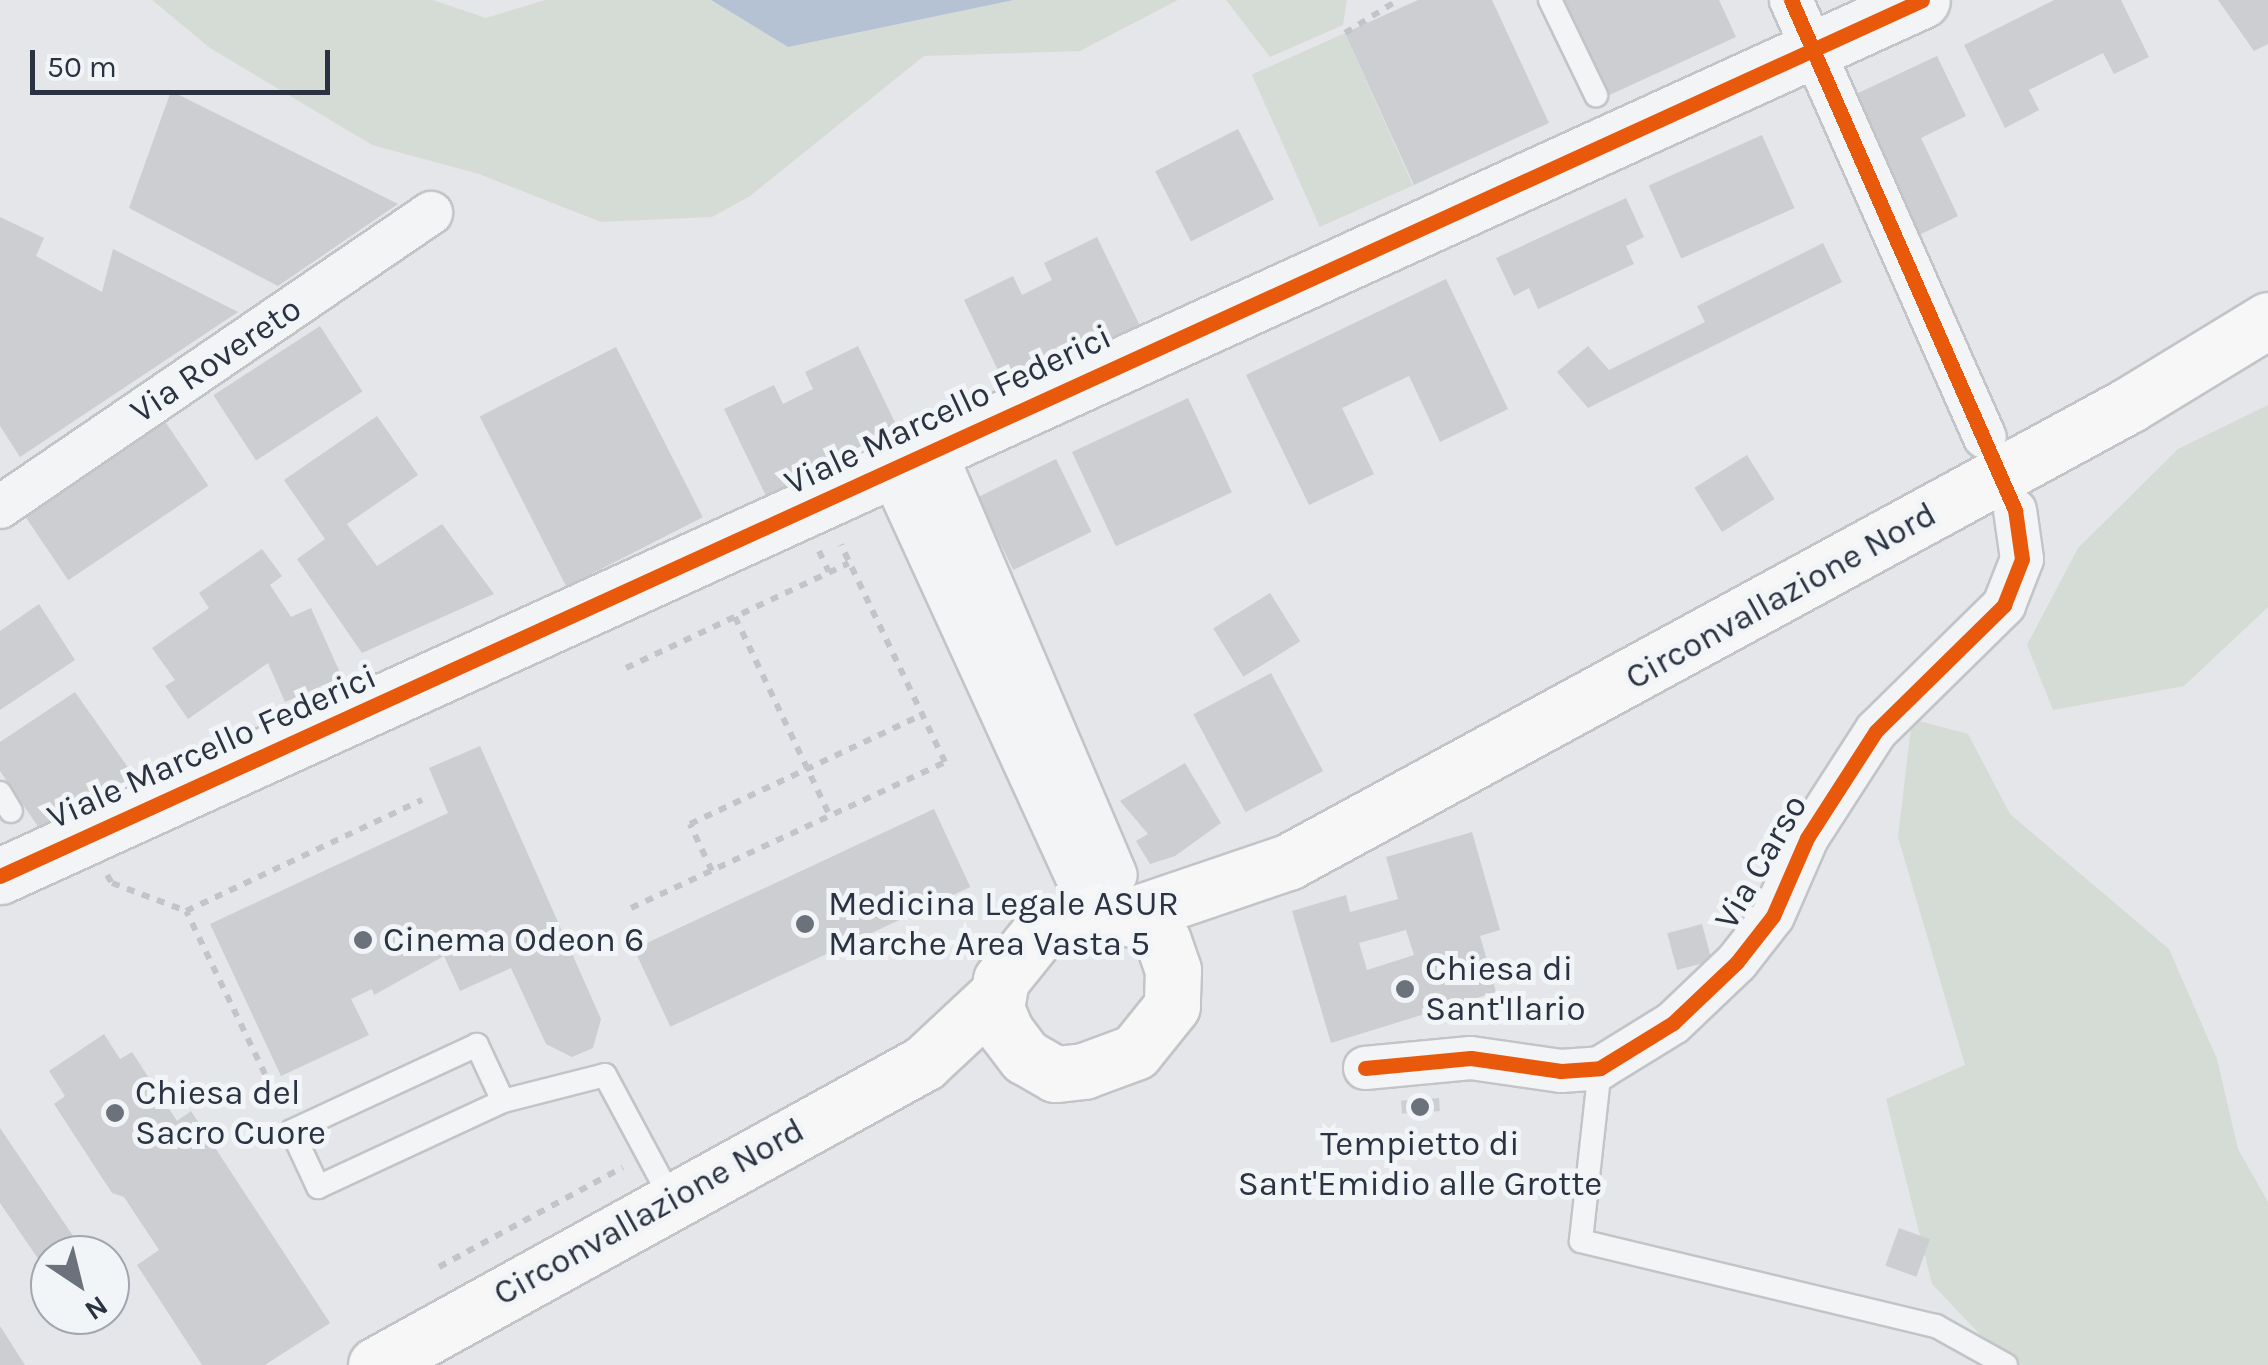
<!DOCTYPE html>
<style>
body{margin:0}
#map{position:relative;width:2268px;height:1365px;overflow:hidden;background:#e4e6e9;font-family:Karla,sans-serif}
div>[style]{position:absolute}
.green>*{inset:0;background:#d5dcd5;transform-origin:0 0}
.water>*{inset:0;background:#b4c2d3}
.building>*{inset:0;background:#ccced1;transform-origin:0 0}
.path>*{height:6px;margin-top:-3px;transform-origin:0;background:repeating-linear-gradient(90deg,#c3c4c9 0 8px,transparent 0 16px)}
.roads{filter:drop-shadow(2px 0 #c2c4c7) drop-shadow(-2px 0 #c2c4c7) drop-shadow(0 2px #c2c4c7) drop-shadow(0 -2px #c2c4c7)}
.service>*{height:22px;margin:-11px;padding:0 11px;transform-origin:11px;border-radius:11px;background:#f3f4f6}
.minor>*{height:42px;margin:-21px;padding:0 21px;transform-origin:21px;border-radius:21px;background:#f3f4f6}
.tertiary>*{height:55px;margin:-27.5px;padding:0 27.5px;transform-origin:27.5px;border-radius:27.5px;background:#f3f4f6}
.secondary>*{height:55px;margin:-27.5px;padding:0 27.5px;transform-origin:27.5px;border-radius:27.5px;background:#f7f7f7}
.cycleway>*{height:15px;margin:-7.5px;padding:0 7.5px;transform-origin:7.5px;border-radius:7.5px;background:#e8590c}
.dots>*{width:28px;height:28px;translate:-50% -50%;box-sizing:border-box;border:5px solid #f2f5f8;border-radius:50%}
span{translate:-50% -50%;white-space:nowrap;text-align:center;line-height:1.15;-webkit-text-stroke:10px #f2f5f8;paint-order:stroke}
.street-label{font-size:35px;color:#2b3342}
.poi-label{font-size:35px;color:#2b3342}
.left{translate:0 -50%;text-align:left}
.north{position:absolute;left:30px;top:1235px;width:100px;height:100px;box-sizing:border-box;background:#f2f5f8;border:2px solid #a2a7af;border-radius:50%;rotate:145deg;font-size:28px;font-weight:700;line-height:40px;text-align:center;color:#2b3342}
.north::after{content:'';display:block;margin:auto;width:35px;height:45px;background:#6c727c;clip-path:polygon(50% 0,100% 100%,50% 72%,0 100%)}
.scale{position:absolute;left:30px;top:50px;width:300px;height:45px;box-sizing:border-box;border:5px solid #2b3342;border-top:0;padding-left:12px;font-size:30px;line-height:35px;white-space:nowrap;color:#2b3342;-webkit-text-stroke:8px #f2f5f8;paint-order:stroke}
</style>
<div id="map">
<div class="green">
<i style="clip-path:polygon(152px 0,433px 0,486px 18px,545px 0,711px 0,788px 47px,1014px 0,1178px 0,1080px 51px,924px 56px,750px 196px,712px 217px,601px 222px,479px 174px,372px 145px,210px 48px)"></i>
<i style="clip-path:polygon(1226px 0,1347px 0,1343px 25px,1270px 57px)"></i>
<i style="left:1345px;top:33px;width:167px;height:102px;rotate:66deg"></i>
<i style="clip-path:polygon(2268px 405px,2268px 607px,2184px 686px,2053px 710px,2027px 645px,2078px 548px,2178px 449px)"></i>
<i style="clip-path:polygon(1912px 719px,1968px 734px,2010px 814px,2169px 949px,2217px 1059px,2238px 1149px,2268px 1202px,2268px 1365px,2009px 1365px,1932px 1284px,1886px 1099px,1965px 1065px,1898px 837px)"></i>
</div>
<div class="water">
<i style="clip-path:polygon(711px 0,1014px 0,788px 47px)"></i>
</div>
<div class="building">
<i style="clip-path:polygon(1418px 0,1492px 0,1549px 123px,1414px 185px,1345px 33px)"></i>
<i style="clip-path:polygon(1557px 0,1719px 0,1736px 37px,1603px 98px)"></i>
<i style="clip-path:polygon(2054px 0,2121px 0,2149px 57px,2114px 74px,2103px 53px,2029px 90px,2039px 110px,2005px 128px,1964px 45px)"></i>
<i style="clip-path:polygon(2218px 0,2268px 0,2268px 44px,2254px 51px)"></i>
<i style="clip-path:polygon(1937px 56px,1966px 116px,1921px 138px,1958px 216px,1907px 241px,1841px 101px)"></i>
<i style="clip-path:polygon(171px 91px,398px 204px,278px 286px,129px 208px)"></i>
<i style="left:1238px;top:129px;width:79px;height:93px;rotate:63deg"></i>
<i style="left:1762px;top:135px;width:80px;height:124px;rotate:66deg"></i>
<i style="clip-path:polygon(1626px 198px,1644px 237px,1626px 246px,1634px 264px,1538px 309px,1529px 288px,1514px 296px,1496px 258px)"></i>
<i style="clip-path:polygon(0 217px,44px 238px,36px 256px,102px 292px,113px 249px,238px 312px,20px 457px,0 426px)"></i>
<i style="clip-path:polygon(1097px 237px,1142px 330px,1009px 393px,964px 300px,1013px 276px,1022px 295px,1052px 280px,1044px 263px)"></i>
<i style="clip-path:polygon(1823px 243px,1842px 282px,1588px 408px,1557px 372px,1588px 346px,1609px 370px,1705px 322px,1697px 306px)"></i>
<i style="clip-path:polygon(1446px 279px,1508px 409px,1440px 442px,1409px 376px,1342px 408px,1374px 474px,1309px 505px,1246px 375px)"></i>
<i style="left:320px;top:326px;width:78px;height:127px;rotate:57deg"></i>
<i style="clip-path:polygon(858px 346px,903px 439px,769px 502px,724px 409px,774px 385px,783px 404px,813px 389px,805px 372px)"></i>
<i style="left:616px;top:347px;width:191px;height:153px;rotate:63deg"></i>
<i style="left:1188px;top:398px;width:104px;height:128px;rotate:65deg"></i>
<i style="clip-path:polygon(377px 416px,418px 475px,347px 524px,377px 566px,442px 524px,494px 594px,362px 653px,297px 559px,325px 539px,284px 480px)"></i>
<i style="left:162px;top:417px;width:83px;height:169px;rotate:56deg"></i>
<i style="left:1747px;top:455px;width:52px;height:62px;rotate:58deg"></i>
<i style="left:1056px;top:459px;width:81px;height:87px;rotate:64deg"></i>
<i style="clip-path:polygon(262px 549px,282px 576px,270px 585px,291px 617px,311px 608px,342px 677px,285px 702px,268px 663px,188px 719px,165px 686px,175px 680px,152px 648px,209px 608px,199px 593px)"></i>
<i style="left:1270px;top:593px;width:57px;height:67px;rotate:58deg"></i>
<i style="clip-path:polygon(39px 604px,75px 660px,0 710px,0 631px)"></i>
<i style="left:1271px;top:673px;width:111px;height:88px;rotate:62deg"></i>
<i style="clip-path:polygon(75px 692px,141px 786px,39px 828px,0 771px,0 742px)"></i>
<i style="clip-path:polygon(480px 746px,601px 1019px,593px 1048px,572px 1057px,546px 1044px,511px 968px,460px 991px,444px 956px,374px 995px,372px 989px,351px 999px,369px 1035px,281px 1076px,210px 924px,448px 813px,429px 768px)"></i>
<i style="clip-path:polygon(1185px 763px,1221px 823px,1175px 856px,1150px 864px,1136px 841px,1148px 834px,1120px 801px)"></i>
<i style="left:934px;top:809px;width:86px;height:331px;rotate:65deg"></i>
<i style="clip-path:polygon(evenodd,1472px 832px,1500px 930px,1480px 936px,1496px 992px,1331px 1043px,1292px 911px,1346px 895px,1350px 912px,1398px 899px,1386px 857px,1472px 832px,1406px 930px,1414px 955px,1367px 970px,1359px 943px,1406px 930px)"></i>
<i style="left:1702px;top:924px;width:38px;height:36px;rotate:75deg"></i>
<i style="clip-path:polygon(104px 1034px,120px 1059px,132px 1052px,177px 1121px,191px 1111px,330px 1323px,265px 1365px,202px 1365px,137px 1265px,159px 1250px,124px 1197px,112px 1193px,54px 1104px,65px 1096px,49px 1071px)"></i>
<i style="left:1439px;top:1098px;width:13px;height:38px;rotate:86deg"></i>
<i style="clip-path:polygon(0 1128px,86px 1255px,50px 1255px,50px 1276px,0 1203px)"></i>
<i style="left:1899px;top:1228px;width:33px;height:40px;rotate:20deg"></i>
<i style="clip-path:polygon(0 1326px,25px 1365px,0 1365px)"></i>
</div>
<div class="path">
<i style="left:1345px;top:33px;width:62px;rotate:-31.9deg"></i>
<i style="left:819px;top:551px;width:23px;rotate:65deg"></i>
<i style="left:735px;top:617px;width:221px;rotate:64.5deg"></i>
<i style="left:626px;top:668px;width:246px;rotate:-25.2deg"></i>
<i style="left:712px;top:871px;width:52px;rotate:-115.1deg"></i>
<i style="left:690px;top:824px;width:256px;rotate:-25.2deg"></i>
<i style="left:107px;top:875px;width:9px;rotate:58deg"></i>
<i style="left:112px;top:883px;width:79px;rotate:20.7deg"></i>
<i style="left:631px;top:908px;width:346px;rotate:-24.9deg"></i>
<i style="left:945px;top:762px;width:241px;rotate:-115.6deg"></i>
<i style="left:279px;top:1103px;width:213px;rotate:-115.8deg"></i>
<i style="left:186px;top:911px;width:261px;rotate:-25.2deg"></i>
<i style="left:439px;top:1267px;width:209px;rotate:-28.5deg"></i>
</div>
<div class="roads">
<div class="service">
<i style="left:1550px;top:0;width:106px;rotate:64.2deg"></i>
<i style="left:0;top:793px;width:21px;rotate:59deg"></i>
<i style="left:1600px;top:1068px;width:174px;rotate:96.3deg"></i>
<i style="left:1581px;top:1241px;width:365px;rotate:13.5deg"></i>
<i style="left:1936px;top:1326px;width:80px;rotate:29.1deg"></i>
<i style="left:503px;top:1101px;width:62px;rotate:-114.9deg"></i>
<i style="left:477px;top:1045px;width:204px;rotate:155.1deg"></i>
<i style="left:292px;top:1131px;width:62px;rotate:65.1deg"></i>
<i style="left:318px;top:1187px;width:204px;rotate:-24.9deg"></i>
<i style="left:503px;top:1101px;width:105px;rotate:-14.3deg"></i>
<i style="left:605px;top:1075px;width:140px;rotate:61.8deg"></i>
</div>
<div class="minor">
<i style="left:1791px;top:0;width:478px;rotate:66.1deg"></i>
<i style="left:934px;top:449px;width:463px;rotate:66.9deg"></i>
<i style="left:0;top:507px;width:522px;rotate:-34.3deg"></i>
<i style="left:1365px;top:1068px;width:106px;rotate:-5.4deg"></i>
<i style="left:1471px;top:1058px;width:91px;rotate:8.2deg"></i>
<i style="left:1561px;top:1071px;width:39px;rotate:-4deg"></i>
<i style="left:1600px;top:1068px;width:86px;rotate:-31.7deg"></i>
<i style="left:1673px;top:1023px;width:88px;rotate:-43.6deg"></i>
<i style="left:1737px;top:962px;width:58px;rotate:-52deg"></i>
<i style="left:1773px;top:916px;width:85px;rotate:-66.4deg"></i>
<i style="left:1807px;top:838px;width:127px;rotate:-57.2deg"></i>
<i style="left:1876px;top:731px;width:180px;rotate:-44.5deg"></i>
<i style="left:2004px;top:605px;width:49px;rotate:-68.6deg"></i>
<i style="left:2022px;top:559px;width:49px;rotate:-98.1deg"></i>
</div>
<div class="tertiary">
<i style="left:896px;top:467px;width:488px;rotate:65.4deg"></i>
<i style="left:0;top:876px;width:2112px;rotate:-24.5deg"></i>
</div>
<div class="secondary">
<i style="left:1099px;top:911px;width:47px;rotate:13.4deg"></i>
<i style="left:1145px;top:922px;width:26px;rotate:47deg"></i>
<i style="left:1163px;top:941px;width:31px;rotate:71deg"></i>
<i style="left:1173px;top:970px;width:36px;rotate:92deg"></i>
<i style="left:1172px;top:1006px;width:59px;rotate:128.8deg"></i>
<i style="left:1135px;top:1052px;width:54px;rotate:159.6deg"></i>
<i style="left:1084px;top:1071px;width:29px;rotate:174deg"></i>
<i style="left:1055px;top:1074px;width:34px;rotate:-150deg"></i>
<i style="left:1025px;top:1057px;width:31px;rotate:-127deg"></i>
<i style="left:1006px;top:1032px;width:26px;rotate:-113deg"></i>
<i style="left:996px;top:1008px;width:28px;rotate:-80deg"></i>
<i style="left:1001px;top:980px;width:59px;rotate:-51.2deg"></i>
<i style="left:1038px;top:934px;width:65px;rotate:-20.7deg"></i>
<i style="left:1129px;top:916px;width:168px;rotate:-18.8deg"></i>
<i style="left:1288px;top:862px;width:957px;rotate:-28.52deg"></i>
<i style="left:2129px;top:405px;width:163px;rotate:-31.4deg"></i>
<i style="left:376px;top:1365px;width:626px;rotate:-28.86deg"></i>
<i style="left:924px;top:1063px;width:101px;rotate:-43deg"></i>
</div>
</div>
<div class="cycleway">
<i style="left:0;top:876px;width:2112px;rotate:-24.5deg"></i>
<i style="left:1365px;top:1068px;width:106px;rotate:-5.4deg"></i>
<i style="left:1471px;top:1058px;width:91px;rotate:8.2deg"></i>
<i style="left:1561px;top:1071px;width:39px;rotate:-4deg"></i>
<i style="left:1600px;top:1068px;width:86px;rotate:-31.7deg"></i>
<i style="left:1673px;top:1023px;width:88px;rotate:-43.6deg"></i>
<i style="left:1737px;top:962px;width:58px;rotate:-52deg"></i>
<i style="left:1773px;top:916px;width:85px;rotate:-66.4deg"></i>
<i style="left:1807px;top:838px;width:127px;rotate:-57.2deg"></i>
<i style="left:1876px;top:731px;width:180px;rotate:-44.5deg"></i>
<i style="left:2004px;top:605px;width:49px;rotate:-68.6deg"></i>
<i style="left:2022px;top:559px;width:49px;rotate:-98.1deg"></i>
<i style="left:2015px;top:510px;width:557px;rotate:-113.71deg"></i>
</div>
<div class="dots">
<i style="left:805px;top:924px;background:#6c727c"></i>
<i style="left:363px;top:940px;background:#6c727c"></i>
<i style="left:1405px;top:989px;background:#6c727c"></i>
<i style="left:1420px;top:1107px;background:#6c727c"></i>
<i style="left:115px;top:1113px;background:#6c727c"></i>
</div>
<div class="street-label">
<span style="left:216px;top:360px;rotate:-34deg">Via Rovereto</span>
<span style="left:948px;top:410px;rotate:-25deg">Viale Marcello Federici</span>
<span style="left:1781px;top:596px;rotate:-29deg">Circonvallazione Nord</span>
<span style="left:212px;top:747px;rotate:-24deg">Viale Marcello Federici</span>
<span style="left:1761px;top:862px;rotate:-60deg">Via Carso</span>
<span style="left:649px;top:1212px;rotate:-29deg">Circonvallazione Nord</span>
</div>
<div class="poi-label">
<span class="left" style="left:828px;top:924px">Medicina Legale ASUR<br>Marche Area Vasta 5</span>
<span class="left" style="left:383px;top:940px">Cinema Odeon 6</span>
<span class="left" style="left:1425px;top:989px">Chiesa di<br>Sant'Ilario</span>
<span class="left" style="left:135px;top:1113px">Chiesa del<br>Sacro Cuore</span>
<span style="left:1420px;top:1164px">Tempietto di<br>Sant'Emidio alle Grotte</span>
</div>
<div class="north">N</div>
<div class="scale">50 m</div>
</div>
